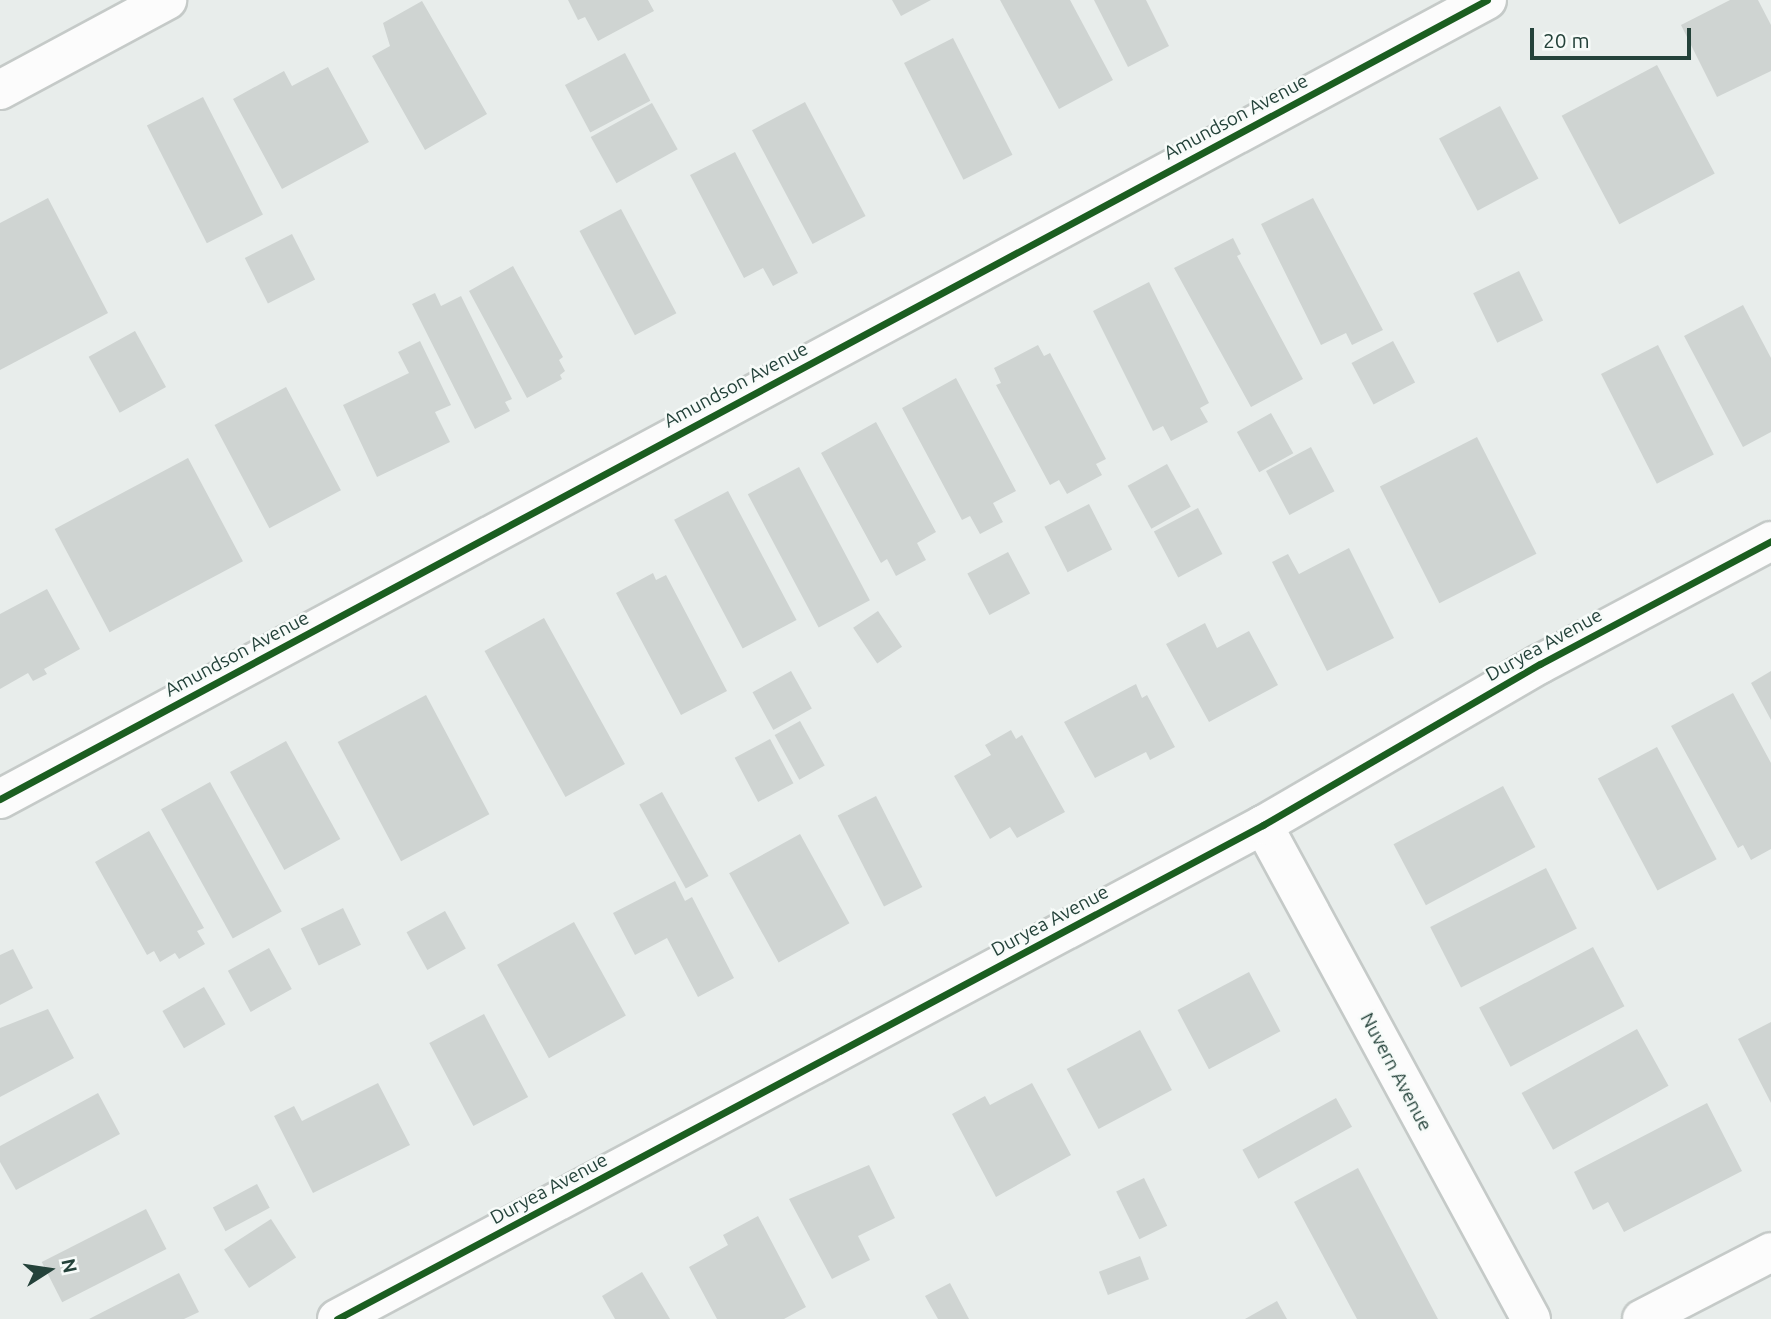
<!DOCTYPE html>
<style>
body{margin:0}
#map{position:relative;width:1771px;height:1319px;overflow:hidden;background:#e8edeb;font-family:Ubuntu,sans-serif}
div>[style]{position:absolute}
.building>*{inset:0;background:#cfd4d2;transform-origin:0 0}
.roads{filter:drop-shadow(2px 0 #c5cac8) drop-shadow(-2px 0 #c5cac8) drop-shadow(0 2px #c5cac8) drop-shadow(0 -2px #c5cac8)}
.minor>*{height:38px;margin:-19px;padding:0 19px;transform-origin:19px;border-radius:19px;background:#fcfcfc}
.cycleway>*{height:7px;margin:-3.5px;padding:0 3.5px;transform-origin:3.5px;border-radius:3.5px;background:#1b5e20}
span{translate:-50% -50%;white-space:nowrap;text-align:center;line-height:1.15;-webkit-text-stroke:5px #f7fbf9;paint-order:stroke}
.street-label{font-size:19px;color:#24423a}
.north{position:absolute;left:14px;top:1235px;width:70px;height:70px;-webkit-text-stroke:5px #f7fbf9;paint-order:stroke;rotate:78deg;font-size:19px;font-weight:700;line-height:28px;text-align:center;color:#24423a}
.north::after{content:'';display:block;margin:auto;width:24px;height:32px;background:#24423a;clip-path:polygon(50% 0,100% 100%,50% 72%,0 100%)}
.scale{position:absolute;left:1530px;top:28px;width:161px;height:32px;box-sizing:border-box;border:4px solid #24423a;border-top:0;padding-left:9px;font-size:21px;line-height:24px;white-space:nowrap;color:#24423a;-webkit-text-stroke:5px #f7fbf9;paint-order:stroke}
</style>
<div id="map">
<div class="building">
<i style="clip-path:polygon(568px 0,648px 0,654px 11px,598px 41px,585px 17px,578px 20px)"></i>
<i style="clip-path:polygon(892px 0,931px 0,901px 16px)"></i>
<i style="clip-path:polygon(1000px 0,1070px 0,1113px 80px,1059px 109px)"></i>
<i style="clip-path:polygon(1094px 0,1146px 0,1169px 46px,1128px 67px)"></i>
<i style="clip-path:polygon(1730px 0,1758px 0,1771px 25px,1771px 71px,1717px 97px,1681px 25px)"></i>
<i style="clip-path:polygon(422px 1px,487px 114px,425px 150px,372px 56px,390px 46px,383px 23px)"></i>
<i style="left:953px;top:38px;width:131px;height:55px;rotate:63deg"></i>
<i style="left:625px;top:53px;width:54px;height:68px;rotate:62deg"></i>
<i style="left:1657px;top:65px;width:123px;height:108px;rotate:62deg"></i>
<i style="clip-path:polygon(328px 67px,369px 142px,282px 189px,233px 99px,284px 71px,292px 86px)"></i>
<i style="left:203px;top:97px;width:132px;height:63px;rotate:63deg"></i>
<i style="left:805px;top:102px;width:129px;height:60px;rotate:62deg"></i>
<i style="left:652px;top:103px;width:53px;height:70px;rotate:61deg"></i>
<i style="left:1500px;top:106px;width:82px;height:69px;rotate:62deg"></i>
<i style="clip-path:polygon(735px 152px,798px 273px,773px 286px,763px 268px,744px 278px,690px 175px)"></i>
<i style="clip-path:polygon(48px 198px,108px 313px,0 370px,0 223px)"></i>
<i style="clip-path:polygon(1313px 198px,1383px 330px,1352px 345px,1346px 333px,1321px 345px,1261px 224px)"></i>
<i style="left:621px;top:209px;width:118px;height:47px;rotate:62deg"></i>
<i style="left:292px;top:234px;width:51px;height:53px;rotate:63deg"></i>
<i style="clip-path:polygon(1233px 238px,1241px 254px,1237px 256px,1303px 379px,1251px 407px,1174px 268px)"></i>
<i style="clip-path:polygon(513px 266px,563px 357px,559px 360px,565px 371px,560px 375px,562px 379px,527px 398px,469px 291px)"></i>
<i style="left:1519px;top:271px;width:55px;height:51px;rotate:64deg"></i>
<i style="clip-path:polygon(1149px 282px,1209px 403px,1200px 408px,1208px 422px,1171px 441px,1163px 426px,1153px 431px,1093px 311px)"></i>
<i style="clip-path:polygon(435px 293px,441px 306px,461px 296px,512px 399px,505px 402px,510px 411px,475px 429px,412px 304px)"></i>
<i style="clip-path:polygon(1743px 305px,1771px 358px,1771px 432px,1743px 447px,1684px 336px)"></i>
<i style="left:135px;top:331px;width:64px;height:53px;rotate:61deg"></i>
<i style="clip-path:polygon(420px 341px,451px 405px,435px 412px,450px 442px,377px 477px,343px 405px,409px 373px,398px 352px)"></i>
<i style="left:1393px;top:341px;width:47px;height:47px;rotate:62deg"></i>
<i style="clip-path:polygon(1038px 345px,1044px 356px,1050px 353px,1106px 459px,1096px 464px,1102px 475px,1067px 494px,1059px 480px,1050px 485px,996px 385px,1001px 383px,994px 368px)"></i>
<i style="left:1658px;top:345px;width:123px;height:64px;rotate:63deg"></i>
<i style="clip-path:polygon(956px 378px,1016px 491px,993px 503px,1003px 522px,980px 534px,970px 516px,962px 520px,902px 408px)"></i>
<i style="left:286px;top:387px;width:117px;height:81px;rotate:62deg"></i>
<i style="left:1271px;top:413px;width:46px;height:39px;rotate:61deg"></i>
<i style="clip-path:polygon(876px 422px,936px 532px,917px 543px,926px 560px,896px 576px,887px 559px,881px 563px,821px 453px)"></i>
<i style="left:1477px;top:437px;width:131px;height:109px;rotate:63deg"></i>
<i style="left:1311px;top:447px;width:50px;height:51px;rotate:62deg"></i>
<i style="left:188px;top:458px;width:117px;height:151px;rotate:62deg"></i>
<i style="left:1167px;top:464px;width:49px;height:45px;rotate:61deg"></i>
<i style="left:799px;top:467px;width:151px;height:58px;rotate:62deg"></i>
<i style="left:728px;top:491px;width:146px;height:61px;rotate:62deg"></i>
<i style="left:1089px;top:504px;width:51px;height:50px;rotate:63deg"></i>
<i style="left:1198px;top:508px;width:52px;height:50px;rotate:62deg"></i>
<i style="clip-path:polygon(1349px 548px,1394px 638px,1327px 671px,1272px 562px,1288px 554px,1299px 574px)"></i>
<i style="left:1008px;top:552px;width:47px;height:46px;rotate:62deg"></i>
<i style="clip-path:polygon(653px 573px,656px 580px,666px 575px,727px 691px,681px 715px,616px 593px)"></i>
<i style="clip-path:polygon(47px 589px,80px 649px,44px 669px,47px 674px,33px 681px,28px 673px,0 689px,0 614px)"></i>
<i style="left:878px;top:611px;width:43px;height:30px;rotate:56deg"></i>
<i style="left:544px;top:618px;width:167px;height:68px;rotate:61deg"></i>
<i style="clip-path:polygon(1205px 623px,1217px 648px,1249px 631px,1278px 685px,1209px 722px,1166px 644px)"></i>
<i style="left:791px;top:671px;width:43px;height:44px;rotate:61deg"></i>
<i style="clip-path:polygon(1771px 671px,1771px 720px,1751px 683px)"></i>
<i style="clip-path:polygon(1136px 684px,1142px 698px,1147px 695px,1175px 747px,1150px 760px,1146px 752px,1095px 778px,1064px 722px)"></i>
<i style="clip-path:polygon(1733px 693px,1771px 763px,1771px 849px,1751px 860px,1743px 845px,1738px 848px,1671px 726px)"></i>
<i style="left:426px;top:695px;width:135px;height:100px;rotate:62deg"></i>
<i style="left:800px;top:721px;width:51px;height:29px;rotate:61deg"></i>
<i style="clip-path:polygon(1011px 730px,1016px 739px,1022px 735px,1065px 812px,1017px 838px,1010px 827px,990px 839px,954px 776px,991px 755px,985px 745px)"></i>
<i style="left:770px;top:739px;width:50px;height:40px;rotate:62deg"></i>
<i style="left:286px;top:741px;width:112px;height:64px;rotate:61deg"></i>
<i style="left:1657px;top:747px;width:127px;height:67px;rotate:62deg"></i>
<i style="left:210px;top:782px;width:148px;height:56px;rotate:61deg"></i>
<i style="left:1503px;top:786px;width:69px;height:124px;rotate:62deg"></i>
<i style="left:662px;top:792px;width:96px;height:26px;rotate:61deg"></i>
<i style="left:876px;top:796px;width:102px;height:43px;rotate:63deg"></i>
<i style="clip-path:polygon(149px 831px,204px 928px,197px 931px,205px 944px,179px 959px,175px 953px,160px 962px,154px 951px,147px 955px,95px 862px)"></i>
<i style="left:800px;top:834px;width:102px;height:81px;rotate:61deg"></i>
<i style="left:1546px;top:868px;width:68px;height:130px;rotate:63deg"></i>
<i style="clip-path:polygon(675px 881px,685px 901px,692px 897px,734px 978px,698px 997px,667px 938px,635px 955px,613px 913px)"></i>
<i style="left:343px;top:908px;width:41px;height:47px;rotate:64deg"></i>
<i style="left:445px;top:911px;width:43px;height:44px;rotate:61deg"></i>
<i style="left:574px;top:922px;width:107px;height:88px;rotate:61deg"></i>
<i style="left:1593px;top:947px;width:67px;height:129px;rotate:62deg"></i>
<i style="left:269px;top:948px;width:47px;height:47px;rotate:61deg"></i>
<i style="clip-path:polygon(13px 949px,33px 988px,0 1005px,0 955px)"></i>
<i style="left:1249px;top:972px;width:67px;height:81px;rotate:62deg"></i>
<i style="left:204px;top:987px;width:43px;height:48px;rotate:60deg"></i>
<i style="clip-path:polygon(48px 1009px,74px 1058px,0 1097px,0 1028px)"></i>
<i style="left:484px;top:1014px;width:94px;height:62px;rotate:62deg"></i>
<i style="clip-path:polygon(1771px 1022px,1771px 1103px,1738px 1039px)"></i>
<i style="left:1637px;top:1029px;width:65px;height:132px;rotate:61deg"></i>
<i style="left:1140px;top:1030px;width:68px;height:83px;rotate:62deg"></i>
<i style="clip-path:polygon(378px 1083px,410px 1145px,313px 1193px,274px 1116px,294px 1106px,302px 1121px)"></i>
<i style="clip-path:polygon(1032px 1083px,1071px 1155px,996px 1197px,952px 1114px,985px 1096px,990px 1105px)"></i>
<i style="clip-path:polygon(98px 1093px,120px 1134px,16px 1190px,0 1162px,0 1146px)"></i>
<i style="left:1336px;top:1098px;width:33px;height:107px;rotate:61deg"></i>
<i style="clip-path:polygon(1707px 1103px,1742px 1171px,1624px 1232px,1608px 1202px,1593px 1210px,1574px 1172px)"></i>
<i style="clip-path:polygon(869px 1165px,895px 1218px,858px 1236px,870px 1260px,832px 1279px,789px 1199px)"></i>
<i style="clip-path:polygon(1358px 1168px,1438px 1319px,1357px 1319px,1294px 1202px)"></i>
<i style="left:1144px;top:1178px;width:53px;height:31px;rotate:64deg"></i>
<i style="left:257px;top:1184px;width:27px;height:50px;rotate:62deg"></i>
<i style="left:146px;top:1209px;width:45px;height:117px;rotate:63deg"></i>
<i style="clip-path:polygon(758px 1216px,806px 1307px,784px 1319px,717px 1319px,689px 1267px,728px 1245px,723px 1235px)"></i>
<i style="left:271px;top:1219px;width:46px;height:56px;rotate:57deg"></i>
<i style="left:1140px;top:1256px;width:25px;height:44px;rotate:69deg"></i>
<i style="clip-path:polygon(642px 1272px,670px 1319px,615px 1319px,602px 1296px)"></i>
<i style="clip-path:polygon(179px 1273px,199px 1312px,184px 1319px,89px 1319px)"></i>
<i style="clip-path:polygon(950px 1283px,969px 1319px,938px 1319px,925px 1296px)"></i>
<i style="clip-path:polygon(1277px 1301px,1287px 1319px,1245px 1319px)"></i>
</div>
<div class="roads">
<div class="minor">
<i style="left:0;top:90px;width:190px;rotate:-28.3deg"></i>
<i style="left:0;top:799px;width:1688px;rotate:-28.25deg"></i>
<i style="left:1263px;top:825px;width:562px;rotate:61.52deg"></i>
<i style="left:337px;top:1319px;width:1050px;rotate:-28.08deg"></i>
<i style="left:1263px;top:825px;width:320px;rotate:-30.2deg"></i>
<i style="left:1540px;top:664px;width:262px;rotate:-28deg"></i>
<i style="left:1642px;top:1319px;width:145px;rotate:-27.4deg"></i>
</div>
</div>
<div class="cycleway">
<i style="left:0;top:799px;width:1688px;rotate:-28.25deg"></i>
<i style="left:337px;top:1319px;width:1050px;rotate:-28.08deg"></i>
<i style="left:1263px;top:825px;width:320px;rotate:-30.2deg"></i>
<i style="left:1540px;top:664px;width:262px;rotate:-28deg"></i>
</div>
<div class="street-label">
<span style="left:1236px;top:117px;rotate:-28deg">Amundson Avenue</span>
<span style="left:736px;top:385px;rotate:-28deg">Amundson Avenue</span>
<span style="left:1544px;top:645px;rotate:-29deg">Duryea Avenue</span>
<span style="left:237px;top:654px;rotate:-28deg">Amundson Avenue</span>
<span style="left:1050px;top:921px;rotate:-28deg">Duryea Avenue</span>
<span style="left:1396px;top:1072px;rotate:62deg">Nuvern Avenue</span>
<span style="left:549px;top:1189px;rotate:-28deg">Duryea Avenue</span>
</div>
<div class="north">N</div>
<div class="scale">20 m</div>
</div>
